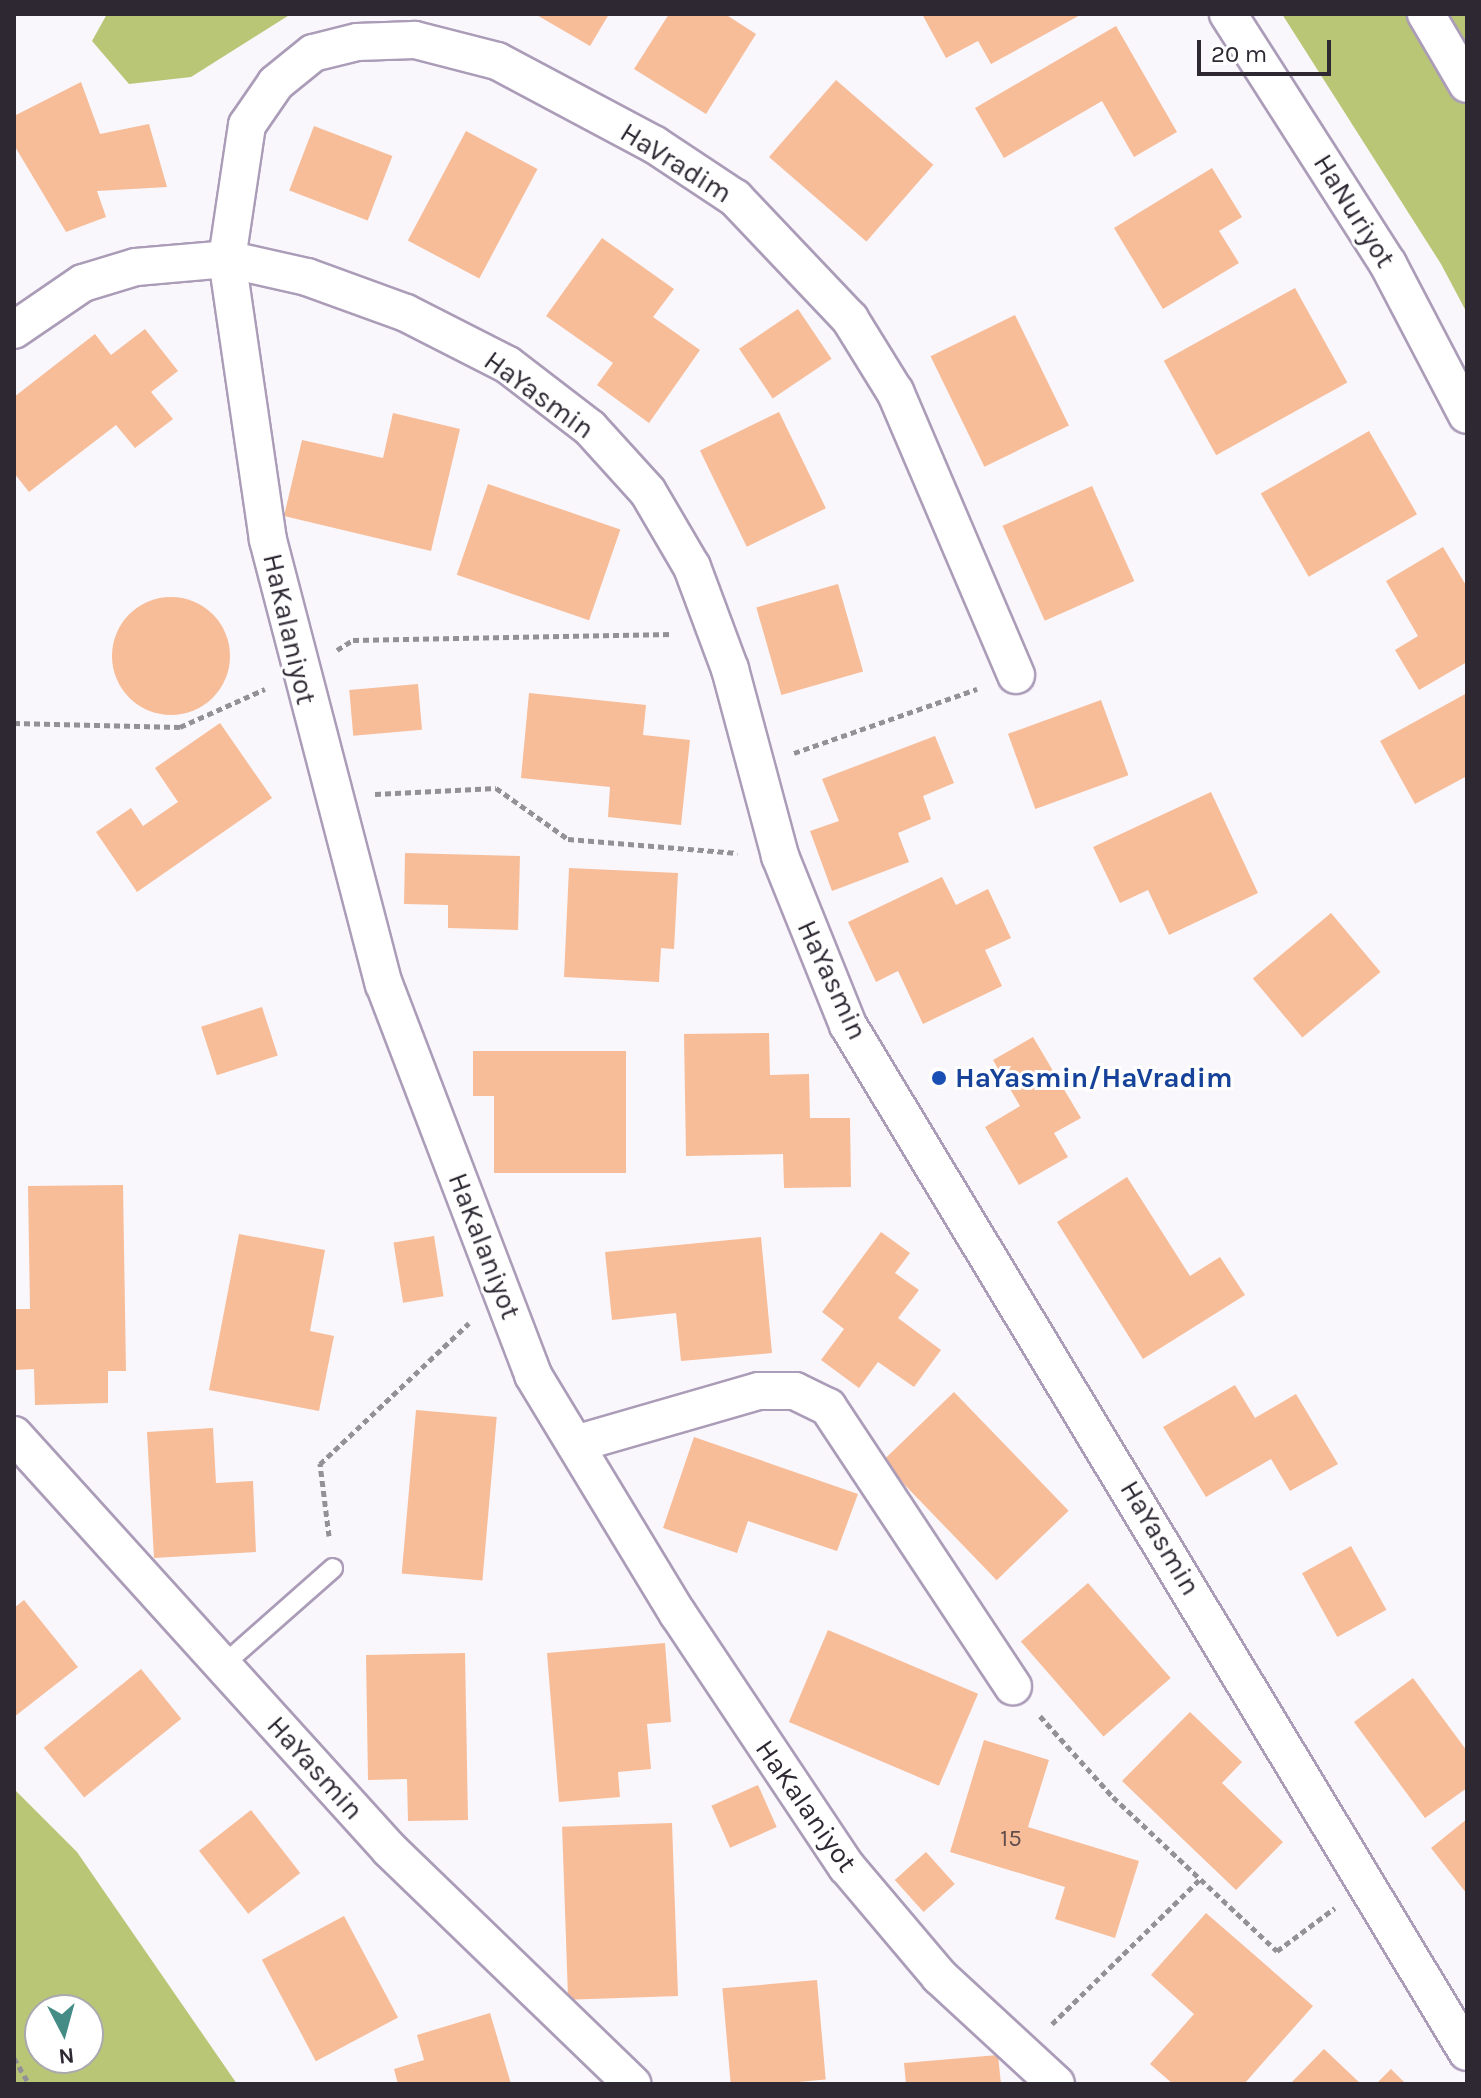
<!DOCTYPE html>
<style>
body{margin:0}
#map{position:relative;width:1481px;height:2098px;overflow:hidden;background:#f9f6fc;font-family:Karla,sans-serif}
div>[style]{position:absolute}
.forest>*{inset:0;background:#b8c676}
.building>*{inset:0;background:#f7bd98;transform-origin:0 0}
.round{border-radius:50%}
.path>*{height:5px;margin-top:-2.5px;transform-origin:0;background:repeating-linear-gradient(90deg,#949098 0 6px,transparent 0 10px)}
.roads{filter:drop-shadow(2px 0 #ab9cb8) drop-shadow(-2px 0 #ab9cb8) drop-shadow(0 2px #ab9cb8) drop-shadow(0 -2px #ab9cb8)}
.lane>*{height:18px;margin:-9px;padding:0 9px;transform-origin:9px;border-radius:9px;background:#fff}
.street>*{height:36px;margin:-18px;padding:0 18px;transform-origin:18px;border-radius:18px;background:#fff}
.dots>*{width:22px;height:22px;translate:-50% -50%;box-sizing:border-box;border:4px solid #fff;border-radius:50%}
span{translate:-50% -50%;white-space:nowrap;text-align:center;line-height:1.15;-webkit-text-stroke:6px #fff;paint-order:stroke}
.number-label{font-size:24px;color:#604d4c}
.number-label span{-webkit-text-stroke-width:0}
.street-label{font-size:28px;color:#2e2833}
.transit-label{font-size:28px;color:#164399;font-weight:700}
.left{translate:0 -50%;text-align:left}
.frame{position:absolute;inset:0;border:16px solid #2e2833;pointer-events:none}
.north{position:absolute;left:24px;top:1994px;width:80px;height:80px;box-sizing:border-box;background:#fff;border:2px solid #aba9ad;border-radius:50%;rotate:174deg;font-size:22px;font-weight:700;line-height:32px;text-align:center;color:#2e2833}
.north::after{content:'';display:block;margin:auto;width:28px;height:36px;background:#458c86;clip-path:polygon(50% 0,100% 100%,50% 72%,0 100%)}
.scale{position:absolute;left:1197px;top:40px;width:134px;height:36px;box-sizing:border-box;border:4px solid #2e2833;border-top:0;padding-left:10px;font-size:24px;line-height:28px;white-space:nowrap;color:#2e2833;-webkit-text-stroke:6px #fff;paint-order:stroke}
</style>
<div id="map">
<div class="forest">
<i style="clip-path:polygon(107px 14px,291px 14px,191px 77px,129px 84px,92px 41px)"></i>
<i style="clip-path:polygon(1282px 14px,1467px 14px,1467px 313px,1441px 264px)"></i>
<i style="clip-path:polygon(evenodd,14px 1789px,77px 1852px,237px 2084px,14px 2084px,14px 1789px,40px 2010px,88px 2010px,88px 2058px,40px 2058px,40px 2010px)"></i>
</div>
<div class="building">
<i style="clip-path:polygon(535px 14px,609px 14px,590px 46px)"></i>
<i style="clip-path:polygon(669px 14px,725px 14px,756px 34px,706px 114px,634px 69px)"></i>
<i style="clip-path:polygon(922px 14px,1082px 14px,991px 64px,978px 41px,946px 58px)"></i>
<i style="clip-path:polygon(1116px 26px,1177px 132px,1134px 157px,1102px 101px,1004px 158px,975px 108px)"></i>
<i style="left:836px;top:80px;width:129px;height:102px;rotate:41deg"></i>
<i style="clip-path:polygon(81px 82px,100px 134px,149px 124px,167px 187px,97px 191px,106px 217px,66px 232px,14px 145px,14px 116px)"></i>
<i style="left:314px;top:126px;width:84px;height:69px;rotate:21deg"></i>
<i style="left:466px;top:131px;width:81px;height:124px;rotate:28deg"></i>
<i style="clip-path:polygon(1212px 168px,1242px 217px,1219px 231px,1239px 263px,1163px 309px,1114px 228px)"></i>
<i style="clip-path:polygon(602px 238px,674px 289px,653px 317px,700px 350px,649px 423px,597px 385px,613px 363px,546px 316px)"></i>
<i style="left:1295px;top:288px;width:108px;height:150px;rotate:61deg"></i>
<i style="left:798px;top:309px;width:60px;height:71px;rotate:56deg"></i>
<i style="left:1015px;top:315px;width:123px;height:94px;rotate:64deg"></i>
<i style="clip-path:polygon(145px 329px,178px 371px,151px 392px,173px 419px,135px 448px,116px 425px,29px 492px,14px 473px,14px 397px,95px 334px,111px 355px)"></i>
<i style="left:779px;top:412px;width:107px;height:88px;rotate:64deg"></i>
<i style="clip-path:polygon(393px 413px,460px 429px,431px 551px,284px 516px,302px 440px,383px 458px)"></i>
<i style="left:1369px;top:431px;width:96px;height:125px;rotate:60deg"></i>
<i style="left:488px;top:484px;width:140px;height:96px;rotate:19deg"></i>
<i style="left:1092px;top:486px;width:104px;height:98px;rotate:66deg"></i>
<i style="clip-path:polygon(1443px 547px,1467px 587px,1467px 662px,1419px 690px,1395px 650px,1418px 636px,1386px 581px)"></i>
<i style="left:838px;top:584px;width:91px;height:85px;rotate:74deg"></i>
<i class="round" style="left:112px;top:597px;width:118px;height:118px"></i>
<i style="left:418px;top:684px;width:46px;height:69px;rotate:85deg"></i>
<i style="clip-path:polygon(529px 693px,646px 705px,643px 735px,690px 740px,681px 825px,608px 817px,610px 787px,521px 778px)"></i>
<i style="clip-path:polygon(1467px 693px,1467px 776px,1415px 804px,1380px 741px)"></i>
<i style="left:1101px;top:700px;width:80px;height:99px;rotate:70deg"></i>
<i style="clip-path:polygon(220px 723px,272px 798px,137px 892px,96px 832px,131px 808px,143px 826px,178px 802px,155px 768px)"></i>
<i style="clip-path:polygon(935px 736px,954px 783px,923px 796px,931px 819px,898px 833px,909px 862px,832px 891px,810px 831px,839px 821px,822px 779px)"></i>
<i style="clip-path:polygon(1211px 792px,1258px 893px,1169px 935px,1148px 890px,1120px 903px,1093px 847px)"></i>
<i style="clip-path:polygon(405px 853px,520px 856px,518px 930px,448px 928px,448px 905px,404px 904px)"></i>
<i style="clip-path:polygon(569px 868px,678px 873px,674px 949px,661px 948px,659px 982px,564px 977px)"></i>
<i style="clip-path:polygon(942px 877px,956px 905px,988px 889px,1011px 938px,985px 950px,1002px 986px,923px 1024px,898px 971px,876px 982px,848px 922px)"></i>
<i style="left:1331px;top:913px;width:77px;height:102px;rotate:50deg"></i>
<i style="left:262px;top:1007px;width:51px;height:64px;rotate:72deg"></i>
<i style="clip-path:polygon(769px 1033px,770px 1075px,809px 1074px,810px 1118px,850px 1118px,851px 1187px,784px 1188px,783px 1154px,686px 1156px,684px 1034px)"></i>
<i style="clip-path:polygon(1033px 1037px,1081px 1118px,1054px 1133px,1068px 1157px,1019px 1185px,985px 1127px,1020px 1106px,993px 1060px)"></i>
<i style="clip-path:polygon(473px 1051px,626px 1051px,626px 1173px,494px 1173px,494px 1096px,473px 1096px)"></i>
<i style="clip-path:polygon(1127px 1177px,1190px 1276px,1220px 1257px,1245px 1295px,1143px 1359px,1057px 1222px)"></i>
<i style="clip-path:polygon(123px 1185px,126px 1371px,108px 1371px,108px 1403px,35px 1405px,34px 1369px,14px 1370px,14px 1309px,30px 1309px,28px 1186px)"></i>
<i style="clip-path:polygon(881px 1232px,910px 1253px,895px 1273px,919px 1290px,898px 1318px,941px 1350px,914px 1387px,878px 1362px,859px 1388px,821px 1360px,844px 1329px,822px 1312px)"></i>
<i style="clip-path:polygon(239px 1234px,325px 1250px,310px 1331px,334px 1336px,319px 1411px,209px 1390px)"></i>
<i style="left:434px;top:1236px;width:61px;height:41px;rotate:81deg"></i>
<i style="clip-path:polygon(761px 1237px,772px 1353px,681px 1361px,676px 1313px,612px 1320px,605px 1252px)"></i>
<i style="clip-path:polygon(1235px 1385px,1255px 1418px,1296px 1394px,1338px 1464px,1290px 1491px,1271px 1459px,1206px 1497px,1163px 1427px)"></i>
<i style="left:954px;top:1392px;width:165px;height:100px;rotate:46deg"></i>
<i style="left:416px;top:1410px;width:81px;height:164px;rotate:5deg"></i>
<i style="clip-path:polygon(213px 1428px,216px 1483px,253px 1481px,256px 1552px,154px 1558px,147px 1432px)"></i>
<i style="clip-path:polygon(694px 1437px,858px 1494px,837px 1551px,748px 1521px,737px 1553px,663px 1528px)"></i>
<i style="left:1351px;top:1546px;width:73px;height:56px;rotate:61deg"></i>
<i style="left:1088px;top:1583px;width:126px;height:89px;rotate:49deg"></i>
<i style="clip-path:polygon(24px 1600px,78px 1667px,14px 1717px,14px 1608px)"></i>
<i style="left:828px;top:1630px;width:163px;height:100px;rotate:23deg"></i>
<i style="clip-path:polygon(665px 1643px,671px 1722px,647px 1724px,651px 1769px,618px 1772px,620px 1797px,559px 1802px,547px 1653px)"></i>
<i style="clip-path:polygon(465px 1653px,468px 1820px,408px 1821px,407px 1779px,368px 1780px,366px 1655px)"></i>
<i style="left:141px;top:1669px;width:64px;height:125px;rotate:51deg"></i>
<i style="clip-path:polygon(1413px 1678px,1467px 1751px,1467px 1788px,1425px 1818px,1354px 1722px)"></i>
<i style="clip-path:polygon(1190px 1712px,1242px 1762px,1222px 1783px,1283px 1842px,1236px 1890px,1122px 1781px)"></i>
<i style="clip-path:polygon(984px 1740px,1049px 1760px,1028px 1827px,1139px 1861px,1115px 1938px,1055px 1919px,1065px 1887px,950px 1852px)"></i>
<i style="left:758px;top:1785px;width:46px;height:51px;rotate:66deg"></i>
<i style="left:251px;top:1810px;width:80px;height:66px;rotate:52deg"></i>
<i style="clip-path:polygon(1467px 1819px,1467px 1894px,1431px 1848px)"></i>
<i style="left:672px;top:1823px;width:173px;height:110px;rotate:88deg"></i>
<i style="left:926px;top:1852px;width:43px;height:42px;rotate:48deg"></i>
<i style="clip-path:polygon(1206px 1913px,1313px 2006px,1244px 2084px,1173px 2084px,1150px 2064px,1194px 2014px,1151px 1975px)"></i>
<i style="left:344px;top:1916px;width:115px;height:93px;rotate:62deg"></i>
<i style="left:817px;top:1980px;width:100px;height:95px;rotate:85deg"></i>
<i style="clip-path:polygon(490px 2013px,511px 2084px,398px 2084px,394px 2069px,424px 2060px,417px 2035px)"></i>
<i style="clip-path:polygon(1324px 2049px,1361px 2084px,1290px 2084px)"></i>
<i style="clip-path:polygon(998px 2055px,1001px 2084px,906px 2084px,904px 2063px)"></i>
<i style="clip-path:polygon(1391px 2069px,1406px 2084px,1376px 2084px)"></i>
</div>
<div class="path">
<i style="left:337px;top:650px;width:19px;rotate:-32deg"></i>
<i style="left:353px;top:640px;width:319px;rotate:-1.1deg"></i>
<i style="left:14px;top:723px;width:166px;rotate:1.4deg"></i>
<i style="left:180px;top:727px;width:93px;rotate:-24.1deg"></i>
<i style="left:794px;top:753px;width:194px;rotate:-19.3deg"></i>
<i style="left:375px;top:794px;width:121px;rotate:-2.8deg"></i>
<i style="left:496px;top:788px;width:88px;rotate:35.3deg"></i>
<i style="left:568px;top:839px;width:170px;rotate:4.7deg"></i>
<i style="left:329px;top:1536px;width:73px;rotate:-97.1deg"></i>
<i style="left:320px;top:1464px;width:205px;rotate:-43.4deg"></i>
<i style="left:1040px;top:1716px;width:109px;rotate:48deg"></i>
<i style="left:1113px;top:1797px;width:225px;rotate:43.2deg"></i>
<i style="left:1277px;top:1951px;width:72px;rotate:-36.6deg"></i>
<i style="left:1052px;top:2024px;width:207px;rotate:-44.4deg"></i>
<i style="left:14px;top:2058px;width:30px;rotate:60deg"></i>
</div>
<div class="roads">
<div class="lane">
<i style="left:222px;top:1666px;width:148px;rotate:-41.4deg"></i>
</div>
<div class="street">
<i style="left:1228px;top:14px;width:297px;rotate:57.4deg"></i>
<i style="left:1388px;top:264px;width:170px;rotate:62.4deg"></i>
<i style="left:1426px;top:14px;width:81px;rotate:59.6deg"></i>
<i style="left:14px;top:330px;width:83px;rotate:-34.3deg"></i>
<i style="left:83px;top:283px;width:55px;rotate:-16.8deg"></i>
<i style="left:136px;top:267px;width:91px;rotate:-5deg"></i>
<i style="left:227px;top:259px;width:82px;rotate:12.7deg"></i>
<i style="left:307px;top:277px;width:105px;rotate:20deg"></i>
<i style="left:406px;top:313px;width:114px;rotate:27deg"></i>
<i style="left:508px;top:365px;width:103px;rotate:37.5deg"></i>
<i style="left:590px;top:428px;width:86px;rotate:47.8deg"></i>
<i style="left:648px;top:492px;width:87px;rotate:59.6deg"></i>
<i style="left:692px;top:567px;width:109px;rotate:69.6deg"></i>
<i style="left:730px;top:669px;width:194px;rotate:75deg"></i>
<i style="left:780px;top:856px;width:182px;rotate:68.1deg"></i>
<i style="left:848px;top:1025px;width:1199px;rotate:58.92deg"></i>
<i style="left:1016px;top:675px;width:308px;rotate:-113.1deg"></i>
<i style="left:895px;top:392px;width:86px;rotate:-121.7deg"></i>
<i style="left:850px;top:319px;width:167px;rotate:-133.5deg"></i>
<i style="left:735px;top:198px;width:96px;rotate:-146.5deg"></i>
<i style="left:655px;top:145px;width:179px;rotate:-152deg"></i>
<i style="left:497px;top:61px;width:85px;rotate:-165.6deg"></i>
<i style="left:415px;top:40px;width:58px;rotate:178deg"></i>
<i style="left:357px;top:42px;width:45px;rotate:166deg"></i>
<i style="left:313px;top:53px;width:48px;rotate:141deg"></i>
<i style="left:276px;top:83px;width:51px;rotate:124.6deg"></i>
<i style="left:247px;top:125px;width:135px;rotate:98.5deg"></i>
<i style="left:227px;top:259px;width:284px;rotate:81.7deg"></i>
<i style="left:268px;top:540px;width:459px;rotate:75.4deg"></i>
<i style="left:384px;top:984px;width:418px;rotate:69.1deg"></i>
<i style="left:533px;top:1375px;width:280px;rotate:58.8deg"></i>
<i style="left:678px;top:1614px;width:304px;rotate:56.3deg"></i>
<i style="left:847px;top:1867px;width:143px;rotate:49.8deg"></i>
<i style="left:939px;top:1976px;width:159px;rotate:42.7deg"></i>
<i style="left:14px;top:1435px;width:560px;rotate:47.82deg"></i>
<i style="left:390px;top:1850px;width:337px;rotate:44deg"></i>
<i style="left:575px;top:1444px;width:191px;rotate:-16.1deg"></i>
<i style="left:759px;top:1391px;width:36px"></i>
<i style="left:795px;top:1391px;width:37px;rotate:26deg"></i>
<i style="left:828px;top:1407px;width:335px;rotate:56.5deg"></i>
</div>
</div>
<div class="dots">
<i style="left:939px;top:1078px;background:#1a4fb4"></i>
</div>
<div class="number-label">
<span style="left:1011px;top:1839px">15</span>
</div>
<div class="street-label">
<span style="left:676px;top:163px;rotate:32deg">HaVradim</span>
<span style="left:1354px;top:211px;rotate:58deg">HaNuriyot</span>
<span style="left:539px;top:395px;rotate:36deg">HaYasmin</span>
<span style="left:289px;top:629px;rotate:77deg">HaKalaniyot</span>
<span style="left:832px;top:980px;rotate:65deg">HaYasmin</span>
<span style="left:484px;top:1246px;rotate:69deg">HaKalaniyot</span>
<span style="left:1160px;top:1538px;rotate:59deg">HaYasmin</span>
<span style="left:315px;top:1768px;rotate:48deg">HaYasmin</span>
<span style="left:806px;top:1806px;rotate:55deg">HaKalaniyot</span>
</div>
<div class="transit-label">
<span class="left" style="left:955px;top:1078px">HaYasmin/HaVradim</span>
</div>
<div class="frame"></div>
<div class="north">N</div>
<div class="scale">20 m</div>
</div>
